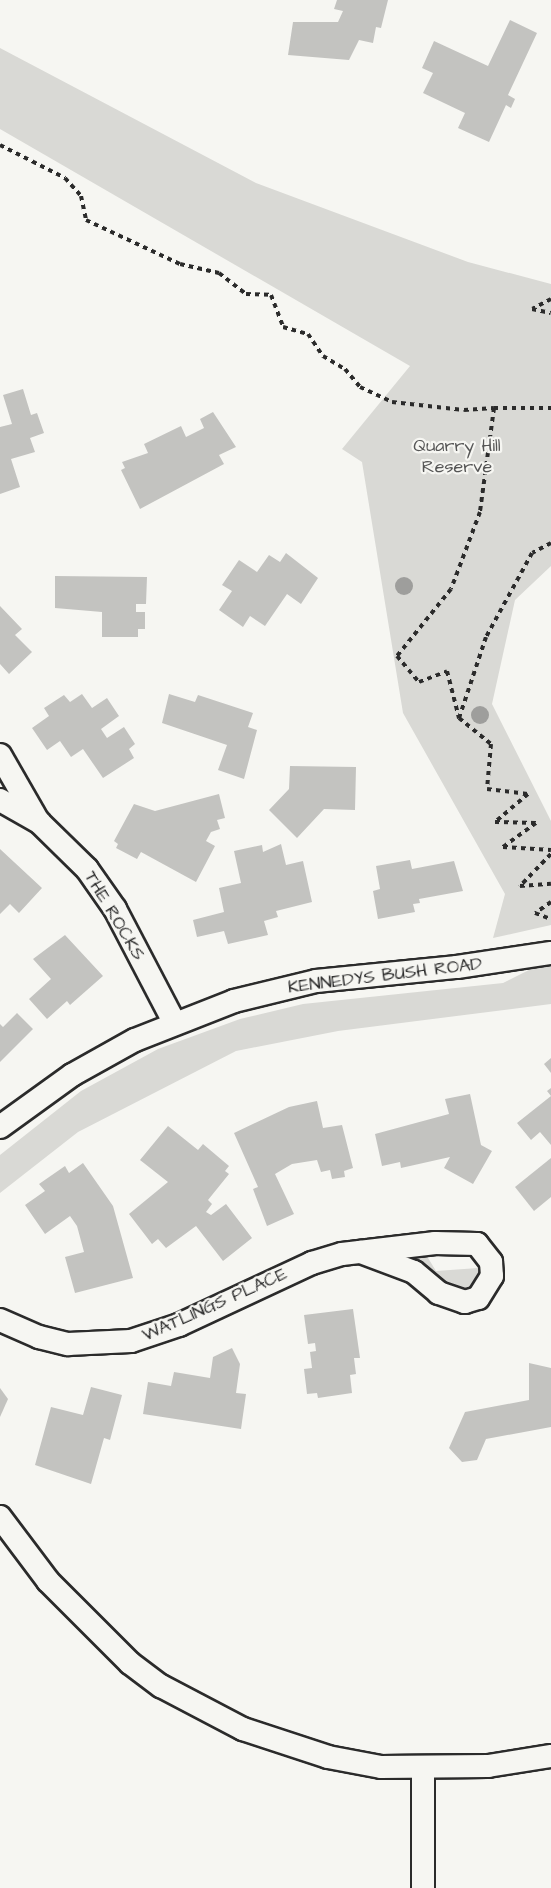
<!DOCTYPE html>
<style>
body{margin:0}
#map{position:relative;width:551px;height:1888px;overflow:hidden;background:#f6f6f2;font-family:"Architects Daughter",sans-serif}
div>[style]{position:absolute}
.green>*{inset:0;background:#d9d9d5}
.building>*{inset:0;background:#c3c3c0}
.path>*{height:4px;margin-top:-2px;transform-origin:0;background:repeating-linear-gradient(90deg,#2b2b2b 0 4.5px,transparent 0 9px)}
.roads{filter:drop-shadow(2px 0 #2b2b2b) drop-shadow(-2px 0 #2b2b2b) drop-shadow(0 2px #2b2b2b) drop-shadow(0 -2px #2b2b2b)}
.minor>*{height:22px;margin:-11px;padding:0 11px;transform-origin:11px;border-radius:11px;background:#f6f6f2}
.trees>*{width:18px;height:18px;margin:-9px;border-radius:50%;background:#9e9e9c}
span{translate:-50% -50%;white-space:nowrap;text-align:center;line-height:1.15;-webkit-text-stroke:4.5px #f6f6f2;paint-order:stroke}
.park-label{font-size:18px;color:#565656}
.street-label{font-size:18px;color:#2b2b2b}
</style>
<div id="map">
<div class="green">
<i style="clip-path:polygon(0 48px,256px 183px,468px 262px,551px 284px,551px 566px,515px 600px,492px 704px,551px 821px,551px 925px,493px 938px,505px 894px,403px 713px,362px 462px,342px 449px,410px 366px,0 129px)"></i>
<i style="clip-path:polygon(551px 959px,551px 1004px,338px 1031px,236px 1051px,78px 1132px,0 1193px,0 1155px,81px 1091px,158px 1049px,240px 1019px,303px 1004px,503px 983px)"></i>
<i style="clip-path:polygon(469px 1252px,484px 1268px,474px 1289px,463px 1293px,451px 1291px,398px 1255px,425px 1253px,436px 1271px,478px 1268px)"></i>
</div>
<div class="building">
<i style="clip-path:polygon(337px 0,388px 0,381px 28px,376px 27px,373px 43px,359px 40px,349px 60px,288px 55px,293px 22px,338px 22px,343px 11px,334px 9px)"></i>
<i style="clip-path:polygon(510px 20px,537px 33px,508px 95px,515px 99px,511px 108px,506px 105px,489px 142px,458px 128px,465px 113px,423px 93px,433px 73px,422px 68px,434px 41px,488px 66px)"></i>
<i style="clip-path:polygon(23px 389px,31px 415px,37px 413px,44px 433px,30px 438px,35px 452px,11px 459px,20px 487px,0 494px,0 427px,12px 424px,3px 395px)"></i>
<i style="clip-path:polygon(213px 412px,236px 447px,219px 455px,224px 464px,140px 509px,121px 470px,125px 468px,122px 462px,148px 453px,144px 444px,181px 426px,186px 437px,204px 428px,200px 419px)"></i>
<i style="clip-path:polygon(286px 553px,318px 578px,301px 604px,287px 594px,265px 626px,250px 616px,243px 627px,219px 610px,232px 591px,222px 585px,239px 560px,257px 572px,269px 555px,280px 562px)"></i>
<i style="clip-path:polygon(55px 576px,147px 577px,146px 604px,136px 604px,136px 612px,145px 612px,145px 629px,138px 629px,138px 637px,102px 637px,102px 612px,55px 608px)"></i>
<i style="clip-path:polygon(0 606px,22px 629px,15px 635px,32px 652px,9px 674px,0 664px)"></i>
<i style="clip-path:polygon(82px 694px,92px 708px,107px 698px,119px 716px,101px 729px,107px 738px,124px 727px,135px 744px,129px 749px,134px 758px,103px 778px,83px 749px,71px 757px,60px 741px,47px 750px,32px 728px,49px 716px,44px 708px,64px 695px,70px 702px)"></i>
<i style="clip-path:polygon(169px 694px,195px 702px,198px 695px,253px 713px,248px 727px,257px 730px,244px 779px,218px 770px,227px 745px,162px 723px)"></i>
<i style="clip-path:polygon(290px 766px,356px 767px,355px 810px,324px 809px,297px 838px,269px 810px,289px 789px)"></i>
<i style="clip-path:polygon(219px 794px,225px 818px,217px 820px,220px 829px,211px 832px,206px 841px,215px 846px,196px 882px,141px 852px,137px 859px,116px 848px,118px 844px,114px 841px,134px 804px,155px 811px)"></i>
<i style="clip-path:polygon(281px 844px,286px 865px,303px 861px,312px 902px,276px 911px,278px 917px,264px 921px,268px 935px,228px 944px,224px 931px,197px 937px,193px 920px,224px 912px,219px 888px,241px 883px,234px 851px,262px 845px,263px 852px)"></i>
<i style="clip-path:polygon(0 849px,42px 888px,19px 913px,10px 904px,0 914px)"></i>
<i style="clip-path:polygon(410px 860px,412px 869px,454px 861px,463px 891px,419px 899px,420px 903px,413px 904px,415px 912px,378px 919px,373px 891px,380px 889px,376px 866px)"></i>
<i style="clip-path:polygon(65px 935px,103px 976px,70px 1005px,67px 1001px,47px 1019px,29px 999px,51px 979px,33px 959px)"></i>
<i style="clip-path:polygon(17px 1013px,33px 1029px,0 1062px,0 1024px,3px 1027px)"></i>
<i style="clip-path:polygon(551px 1058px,551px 1073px,544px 1064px)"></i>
<i style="clip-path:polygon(551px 1088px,551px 1145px,540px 1132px,531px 1140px,517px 1123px,551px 1096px,547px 1091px)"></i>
<i style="clip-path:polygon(470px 1094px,481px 1145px,492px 1151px,473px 1184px,444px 1168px,450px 1157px,401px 1168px,400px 1162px,382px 1166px,375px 1134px,449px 1114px,445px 1099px)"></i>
<i style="clip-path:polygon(317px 1101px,323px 1128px,342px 1125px,353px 1168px,344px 1171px,345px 1177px,332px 1179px,330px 1170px,321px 1172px,317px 1160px,292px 1164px,275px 1174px,294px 1214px,267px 1226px,253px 1189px,258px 1187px,234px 1133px,289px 1107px)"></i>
<i style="clip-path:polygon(168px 1126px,198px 1150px,203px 1144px,229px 1166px,225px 1171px,229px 1174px,208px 1200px,212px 1204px,206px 1212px,211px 1215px,226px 1204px,252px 1238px,223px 1261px,196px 1226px,166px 1248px,158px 1239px,152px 1244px,129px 1214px,168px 1182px,140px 1160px)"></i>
<i style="clip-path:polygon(551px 1158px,551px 1197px,534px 1211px,515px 1187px)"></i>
<i style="clip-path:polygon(83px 1163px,113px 1206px,133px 1278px,75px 1293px,65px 1257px,84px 1252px,77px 1226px,70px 1216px,45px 1234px,25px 1205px,45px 1191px,39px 1184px,65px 1166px,69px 1173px)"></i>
<i style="clip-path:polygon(353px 1309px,360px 1358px,354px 1358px,356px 1374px,350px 1375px,352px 1393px,318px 1398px,317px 1393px,307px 1394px,304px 1369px,312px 1368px,310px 1352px,316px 1351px,315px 1343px,308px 1344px,304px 1315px)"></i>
<i style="clip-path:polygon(232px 1348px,240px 1364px,236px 1393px,246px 1394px,241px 1429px,143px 1414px,148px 1382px,171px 1386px,174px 1372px,210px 1378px,213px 1357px)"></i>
<i style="clip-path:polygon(529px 1363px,551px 1368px,551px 1427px,486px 1439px,477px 1460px,462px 1462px,449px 1448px,465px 1412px,529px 1400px)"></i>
<i style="clip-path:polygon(91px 1387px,122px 1395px,110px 1440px,104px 1438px,91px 1484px,35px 1465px,51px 1407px,83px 1415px)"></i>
<i style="clip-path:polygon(0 1388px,8px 1399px,0 1417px)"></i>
</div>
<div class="path">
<i style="left:0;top:145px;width:73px;rotate:26.9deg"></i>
<i style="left:65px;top:178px;width:24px;rotate:48deg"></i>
<i style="left:81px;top:196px;width:25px;rotate:78deg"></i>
<i style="left:86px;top:220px;width:104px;rotate:25.1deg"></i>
<i style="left:180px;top:264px;width:40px;rotate:13deg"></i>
<i style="left:219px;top:273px;width:34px;rotate:38deg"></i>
<i style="left:246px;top:294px;width:25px;rotate:2deg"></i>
<i style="left:271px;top:295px;width:34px;rotate:69deg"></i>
<i style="left:283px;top:327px;width:26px;rotate:16deg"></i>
<i style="left:308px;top:334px;width:27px;rotate:56deg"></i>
<i style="left:323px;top:356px;width:26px;rotate:31deg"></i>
<i style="left:345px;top:369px;width:23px;rotate:50deg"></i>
<i style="left:360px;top:387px;width:35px;rotate:25deg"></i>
<i style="left:392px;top:402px;width:72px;rotate:6.3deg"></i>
<i style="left:464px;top:410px;width:30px;rotate:-4deg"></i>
<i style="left:494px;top:408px;width:105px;rotate:97.7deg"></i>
<i style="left:480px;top:512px;width:82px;rotate:110.6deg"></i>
<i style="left:451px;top:589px;width:86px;rotate:128.9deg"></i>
<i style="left:397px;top:656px;width:34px;rotate:50deg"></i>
<i style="left:419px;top:682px;width:30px;rotate:-21deg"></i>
<i style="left:447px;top:671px;width:49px;rotate:75.7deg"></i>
<i style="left:551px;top:299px;width:21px;rotate:152deg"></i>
<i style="left:532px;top:309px;width:19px;rotate:12deg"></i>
<i style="left:494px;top:408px;width:57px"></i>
<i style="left:551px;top:543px;width:21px;rotate:152deg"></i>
<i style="left:532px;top:553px;width:96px;rotate:118.7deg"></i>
<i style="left:486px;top:637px;width:85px;rotate:108.4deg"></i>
<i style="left:459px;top:718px;width:41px;rotate:39.1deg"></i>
<i style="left:491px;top:744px;width:45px;rotate:95.1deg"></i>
<i style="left:487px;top:789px;width:41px;rotate:7deg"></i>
<i style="left:528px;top:794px;width:43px;rotate:139.7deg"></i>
<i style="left:495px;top:822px;width:41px;rotate:1.4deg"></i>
<i style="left:536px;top:823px;width:41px;rotate:144deg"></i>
<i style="left:503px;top:847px;width:48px;rotate:3.6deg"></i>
<i style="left:551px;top:854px;width:45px;rotate:134.1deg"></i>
<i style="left:520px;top:886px;width:31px;rotate:-4deg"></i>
<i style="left:551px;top:902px;width:19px;rotate:145deg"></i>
<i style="left:535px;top:913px;width:17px;rotate:21deg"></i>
</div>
<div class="roads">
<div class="minor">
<i style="left:0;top:755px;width:76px;rotate:60.1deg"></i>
<i style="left:0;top:800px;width:45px;rotate:29.4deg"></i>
<i style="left:39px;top:822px;width:67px;rotate:44.4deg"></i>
<i style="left:87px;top:869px;width:49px;rotate:55deg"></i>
<i style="left:115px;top:909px;width:127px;rotate:62.4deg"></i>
<i style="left:0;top:1127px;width:89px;rotate:-35.8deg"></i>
<i style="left:72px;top:1075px;width:72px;rotate:-29.1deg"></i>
<i style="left:135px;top:1040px;width:106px;rotate:-21.5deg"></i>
<i style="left:234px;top:1001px;width:84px;rotate:-13.7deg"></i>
<i style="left:316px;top:981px;width:142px;rotate:-5.7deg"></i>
<i style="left:457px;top:967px;width:95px;rotate:-8.5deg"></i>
<i style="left:0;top:1320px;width:43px;rotate:23.6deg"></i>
<i style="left:39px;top:1337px;width:30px;rotate:14deg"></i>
<i style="left:68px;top:1344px;width:63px;rotate:-2.7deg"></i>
<i style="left:131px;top:1341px;width:51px;rotate:-18.4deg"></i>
<i style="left:179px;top:1325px;width:147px;rotate:-25deg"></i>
<i style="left:312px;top:1263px;width:31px;rotate:-17deg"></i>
<i style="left:342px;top:1254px;width:94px;rotate:-6.7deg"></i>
<i style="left:435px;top:1243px;width:42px;rotate:1.4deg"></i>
<i style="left:477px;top:1244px;width:23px;rotate:52deg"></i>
<i style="left:491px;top:1262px;width:14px;rotate:86deg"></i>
<i style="left:492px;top:1276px;width:26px;rotate:122deg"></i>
<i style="left:478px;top:1298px;width:14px;rotate:163deg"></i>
<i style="left:465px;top:1302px;width:28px;rotate:-161deg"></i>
<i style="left:439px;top:1293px;width:33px;rotate:-140deg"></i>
<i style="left:414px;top:1272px;width:57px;rotate:-159.3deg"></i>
<i style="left:0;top:1517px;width:80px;rotate:53.1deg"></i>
<i style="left:48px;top:1581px;width:116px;rotate:45deg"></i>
<i style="left:130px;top:1663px;width:39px;rotate:37deg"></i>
<i style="left:161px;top:1686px;width:93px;rotate:27.7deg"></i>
<i style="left:243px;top:1729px;width:89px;rotate:18.2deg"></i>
<i style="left:328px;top:1757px;width:54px;rotate:10.7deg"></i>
<i style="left:381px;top:1767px;width:107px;rotate:-0.5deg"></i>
<i style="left:488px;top:1766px;width:64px;rotate:-9deg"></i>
<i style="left:423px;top:1769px;width:119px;rotate:90deg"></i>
</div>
</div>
<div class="trees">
<i style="left:404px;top:586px"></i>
<i style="left:480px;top:715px"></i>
</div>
<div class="park-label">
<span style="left:457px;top:457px">Quarry Hill<br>Reserve</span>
</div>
<div class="street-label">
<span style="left:114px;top:916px;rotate:59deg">THE ROCKS</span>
<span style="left:385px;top:976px;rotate:-7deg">KENNEDYS BUSH ROAD</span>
<span style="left:215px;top:1305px;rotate:-24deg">WATLINGS PLACE</span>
</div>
</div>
